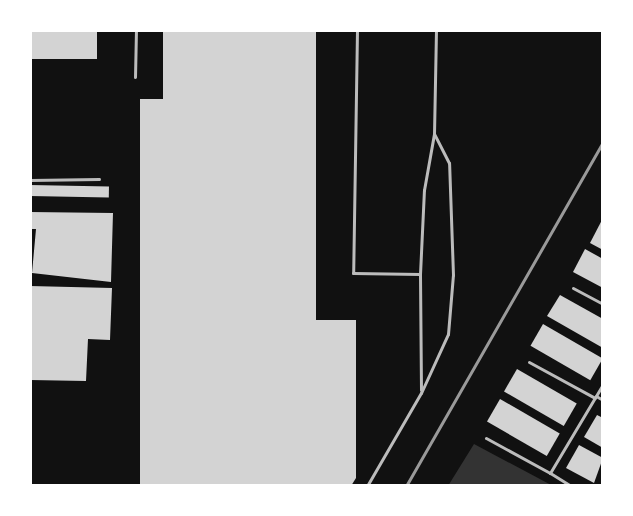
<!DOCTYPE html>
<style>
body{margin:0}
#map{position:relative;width:633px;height:516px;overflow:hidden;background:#111;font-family:"Archivo Narrow",sans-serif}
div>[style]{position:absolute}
.water>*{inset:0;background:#333}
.building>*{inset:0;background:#d3d3d3;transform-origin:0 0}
.service>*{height:3px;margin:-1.5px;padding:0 1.5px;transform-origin:1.5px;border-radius:1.5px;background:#bcbcbc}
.rail>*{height:3px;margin:-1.5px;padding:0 1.5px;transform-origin:1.5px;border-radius:1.5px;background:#9a9a9a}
span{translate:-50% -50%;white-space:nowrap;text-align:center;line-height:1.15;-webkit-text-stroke:4.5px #fff;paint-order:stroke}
.frame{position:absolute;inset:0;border:32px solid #fff;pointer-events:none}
</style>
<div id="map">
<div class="water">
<i style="clip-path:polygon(474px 444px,553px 486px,448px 486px)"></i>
</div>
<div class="building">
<i style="left:30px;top:30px;width:67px;height:29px"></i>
<i style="clip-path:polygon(163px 30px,316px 30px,316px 320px,356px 320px,356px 478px,351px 486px,140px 486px,140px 99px,163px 99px)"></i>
<i style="left:30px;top:185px;width:79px;height:11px;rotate:1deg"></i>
<i style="clip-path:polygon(30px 212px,113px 213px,111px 282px,32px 273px,36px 229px,30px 229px)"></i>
<i style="clip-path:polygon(603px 218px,603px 250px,590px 243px)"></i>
<i style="clip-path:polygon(585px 249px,603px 259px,603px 288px,573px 272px)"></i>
<i style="clip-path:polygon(30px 286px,112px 288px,110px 340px,88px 339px,86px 381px,30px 380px)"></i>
<i style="clip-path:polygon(560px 295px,603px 319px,603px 348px,547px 316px)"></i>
<i style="left:543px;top:324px;width:69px;height:25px;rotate:30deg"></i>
<i style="left:517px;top:369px;width:69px;height:26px;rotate:30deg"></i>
<i style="left:500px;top:399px;width:69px;height:26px;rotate:30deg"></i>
<i style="clip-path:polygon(597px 415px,603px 418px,603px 448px,584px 437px)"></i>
<i style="clip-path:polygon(579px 445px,603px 458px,594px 483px,566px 468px)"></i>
</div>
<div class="service">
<i style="left:357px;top:30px;width:243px;rotate:90.9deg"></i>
<i style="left:353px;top:273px;width:67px;rotate:0.9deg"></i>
<i style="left:135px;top:77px;width:47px;rotate:-88.8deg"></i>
<i style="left:30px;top:180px;width:69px;rotate:-0.8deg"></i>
<i style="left:573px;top:288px;width:34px;rotate:28deg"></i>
<i style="left:529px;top:362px;width:75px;rotate:28.6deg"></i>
<i style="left:421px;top:390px;width:116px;rotate:-90.5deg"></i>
<i style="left:420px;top:274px;width:84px;rotate:-87.3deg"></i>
<i style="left:424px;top:190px;width:57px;rotate:-79.9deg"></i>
<i style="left:434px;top:134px;width:104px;rotate:-88.9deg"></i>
<i style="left:596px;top:396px;width:8px;rotate:30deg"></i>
<i style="left:486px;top:438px;width:73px;rotate:28.7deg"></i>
<i style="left:367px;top:486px;width:108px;rotate:-59.9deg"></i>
<i style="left:421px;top:393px;width:65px;rotate:-65.4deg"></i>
<i style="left:448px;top:334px;width:59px;rotate:-85.2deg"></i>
<i style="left:453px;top:275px;width:112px;rotate:-92deg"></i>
<i style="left:449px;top:163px;width:33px;rotate:-117deg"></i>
<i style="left:571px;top:486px;width:25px;rotate:-148deg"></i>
<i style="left:550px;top:473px;width:104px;rotate:-59.2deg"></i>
</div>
<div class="rail">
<i style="left:406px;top:486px;width:396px;rotate:-60.2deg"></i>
</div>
<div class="frame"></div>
</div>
